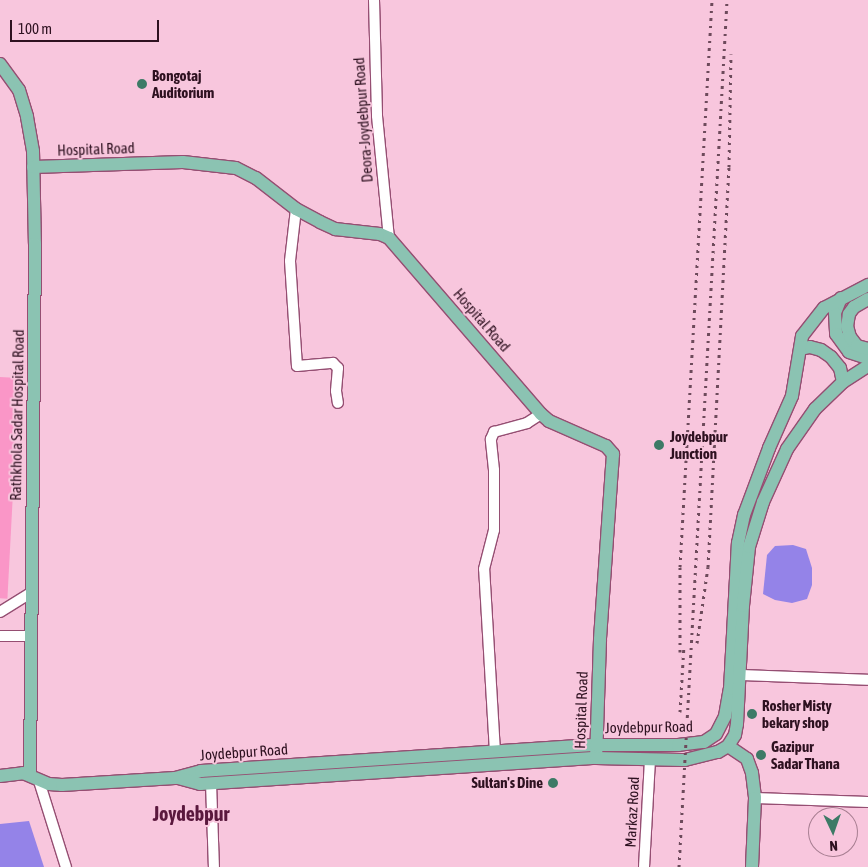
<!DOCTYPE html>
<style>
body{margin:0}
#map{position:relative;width:868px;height:867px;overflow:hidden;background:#f8c6dd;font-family:"Asap Condensed",sans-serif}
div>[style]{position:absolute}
.green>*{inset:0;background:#fa96c7;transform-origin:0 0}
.water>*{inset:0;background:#9483e8}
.roads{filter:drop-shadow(1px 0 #954e72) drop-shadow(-1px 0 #954e72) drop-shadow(0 1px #954e72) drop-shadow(0 -1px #954e72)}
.minor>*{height:10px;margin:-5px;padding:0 5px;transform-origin:5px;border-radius:5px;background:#fff}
.major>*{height:12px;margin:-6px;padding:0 6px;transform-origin:6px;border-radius:6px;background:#8bc3b2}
.rail>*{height:3px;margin-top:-1.5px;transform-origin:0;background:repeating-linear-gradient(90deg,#6d4a5b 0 2.5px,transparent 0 7.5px)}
.dots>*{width:14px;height:14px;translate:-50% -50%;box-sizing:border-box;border:2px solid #f8c6dd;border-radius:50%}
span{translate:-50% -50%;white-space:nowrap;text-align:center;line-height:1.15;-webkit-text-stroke:4px #f8c6dd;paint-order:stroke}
.poi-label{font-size:15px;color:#2e1120;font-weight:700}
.left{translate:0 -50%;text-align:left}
.right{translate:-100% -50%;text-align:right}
.street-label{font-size:15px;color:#2e1120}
.district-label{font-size:20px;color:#5a183d;font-weight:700}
.north{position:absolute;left:808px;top:807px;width:50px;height:50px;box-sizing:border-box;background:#f8c6dd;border:1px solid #a77e91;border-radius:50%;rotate:177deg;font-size:14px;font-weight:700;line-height:20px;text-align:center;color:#2e1120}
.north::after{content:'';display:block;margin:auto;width:18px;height:22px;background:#3d7a66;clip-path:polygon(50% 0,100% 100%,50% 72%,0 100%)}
.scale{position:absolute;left:10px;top:20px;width:149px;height:22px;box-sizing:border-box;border:2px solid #2e1120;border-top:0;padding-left:6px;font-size:15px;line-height:18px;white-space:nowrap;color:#2e1120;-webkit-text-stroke:4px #f8c6dd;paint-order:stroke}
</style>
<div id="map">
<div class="green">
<i style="left:0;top:377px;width:19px;height:221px;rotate:3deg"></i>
</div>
<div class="water">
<i style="clip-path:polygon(793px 545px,806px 549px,812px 568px,812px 585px,807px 599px,792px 603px,775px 600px,763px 594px,767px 555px,775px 546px)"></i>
<i style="clip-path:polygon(29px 821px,44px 867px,0 867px,0 824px)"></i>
</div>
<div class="roads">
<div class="minor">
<i style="left:374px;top:0;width:116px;rotate:88.5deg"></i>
<i style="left:377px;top:116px;width:123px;rotate:84.4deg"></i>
<i style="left:296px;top:209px;width:52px;rotate:96.6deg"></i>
<i style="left:290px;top:261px;width:105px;rotate:86.2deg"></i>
<i style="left:297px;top:366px;width:36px;rotate:-5deg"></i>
<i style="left:333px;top:363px;width:7px;rotate:45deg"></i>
<i style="left:338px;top:368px;width:23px;rotate:95deg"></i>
<i style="left:336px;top:391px;width:12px;rotate:81deg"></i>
<i style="left:0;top:612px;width:36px;rotate:-32deg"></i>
<i style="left:0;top:636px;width:30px"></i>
<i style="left:740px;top:675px;width:128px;rotate:2.2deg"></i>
<i style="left:495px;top:752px;width:183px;rotate:-93.4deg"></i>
<i style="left:484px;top:569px;width:40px;rotate:-75.6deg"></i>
<i style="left:494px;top:530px;width:60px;rotate:-90deg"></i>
<i style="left:494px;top:470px;width:31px;rotate:-96deg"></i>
<i style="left:491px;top:439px;width:8px;rotate:-67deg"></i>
<i style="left:494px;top:432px;width:34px;rotate:-15deg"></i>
<i style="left:527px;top:423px;width:17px;rotate:-33deg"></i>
<i style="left:39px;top:781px;width:90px;rotate:72.6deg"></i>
<i style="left:211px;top:783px;width:84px;rotate:88deg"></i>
<i style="left:755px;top:798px;width:113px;rotate:2deg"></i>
<i style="left:644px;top:867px;width:108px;rotate:-86.8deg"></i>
</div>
<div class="major">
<i style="left:0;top:64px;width:32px;rotate:54deg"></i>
<i style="left:19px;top:90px;width:28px;rotate:73deg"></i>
<i style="left:27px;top:117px;width:35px;rotate:80deg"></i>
<i style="left:33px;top:151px;width:93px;rotate:88.8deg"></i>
<i style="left:35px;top:244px;width:531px;rotate:90.54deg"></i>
<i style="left:33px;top:167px;width:150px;rotate:-1.9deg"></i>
<i style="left:183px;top:162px;width:53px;rotate:6.5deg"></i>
<i style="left:236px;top:168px;width:22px;rotate:27deg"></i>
<i style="left:256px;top:178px;width:51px;rotate:37.8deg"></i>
<i style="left:296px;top:209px;width:27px;rotate:28deg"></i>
<i style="left:320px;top:222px;width:17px;rotate:25deg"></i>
<i style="left:335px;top:229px;width:45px;rotate:6.3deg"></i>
<i style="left:380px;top:234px;width:10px;rotate:24deg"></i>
<i style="left:389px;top:238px;width:233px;rotate:49.2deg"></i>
<i style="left:541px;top:414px;width:11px;rotate:41deg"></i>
<i style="left:549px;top:421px;width:62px;rotate:23.7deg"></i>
<i style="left:606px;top:446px;width:11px;rotate:49deg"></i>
<i style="left:613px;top:454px;width:13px;rotate:94deg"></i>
<i style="left:612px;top:467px;width:173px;rotate:94deg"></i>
<i style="left:600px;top:640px;width:118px;rotate:91.9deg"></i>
<i style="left:841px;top:298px;width:16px;rotate:112deg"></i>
<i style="left:835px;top:313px;width:21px;rotate:87deg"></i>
<i style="left:836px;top:334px;width:22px;rotate:54deg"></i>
<i style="left:849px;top:352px;width:20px;rotate:18deg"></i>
<i style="left:868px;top:299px;width:16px;rotate:150deg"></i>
<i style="left:854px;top:307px;width:9px;rotate:126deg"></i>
<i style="left:849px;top:314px;width:12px;rotate:99deg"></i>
<i style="left:847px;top:326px;width:11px;rotate:75deg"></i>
<i style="left:850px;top:337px;width:11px;rotate:52deg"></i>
<i style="left:857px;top:346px;width:11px;rotate:15deg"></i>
<i style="left:801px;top:349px;width:9px;rotate:-13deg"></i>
<i style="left:810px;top:347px;width:11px;rotate:15deg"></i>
<i style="left:821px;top:350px;width:12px;rotate:35deg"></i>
<i style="left:831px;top:357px;width:14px;rotate:51deg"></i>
<i style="left:840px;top:368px;width:14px;rotate:78deg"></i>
<i style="left:728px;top:746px;width:23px;rotate:34deg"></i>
<i style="left:747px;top:759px;width:15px;rotate:70deg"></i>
<i style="left:752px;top:773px;width:25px;rotate:83deg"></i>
<i style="left:755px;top:798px;width:69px;rotate:92.5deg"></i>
<i style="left:0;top:776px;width:23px;rotate:-7deg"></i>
<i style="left:23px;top:773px;width:28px;rotate:23deg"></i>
<i style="left:49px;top:784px;width:13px;rotate:4deg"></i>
<i style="left:62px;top:785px;width:113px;rotate:-3.5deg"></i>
<i style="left:175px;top:778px;width:27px;rotate:-15deg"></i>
<i style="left:201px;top:771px;width:396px;rotate:-3.8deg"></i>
<i style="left:596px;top:745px;width:82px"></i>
<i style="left:678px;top:745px;width:26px;rotate:-7deg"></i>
<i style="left:704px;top:742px;width:14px;rotate:-34deg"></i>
<i style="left:716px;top:734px;width:20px;rotate:-63deg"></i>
<i style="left:725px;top:716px;width:27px;rotate:-80deg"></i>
<i style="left:730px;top:689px;width:146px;rotate:-86.9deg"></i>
<i style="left:738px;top:543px;width:29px;rotate:-78deg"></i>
<i style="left:744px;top:515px;width:72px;rotate:-69.5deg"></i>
<i style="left:769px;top:448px;width:57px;rotate:-66.1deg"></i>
<i style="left:792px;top:396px;width:61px;rotate:-80.5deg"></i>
<i style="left:802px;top:336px;width:36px;rotate:-52deg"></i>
<i style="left:824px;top:308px;width:50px;rotate:-27.6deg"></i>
<i style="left:178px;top:778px;width:23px;rotate:15deg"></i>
<i style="left:200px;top:784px;width:397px;rotate:-3.8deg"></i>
<i style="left:596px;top:758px;width:89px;rotate:1.3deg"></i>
<i style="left:685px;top:760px;width:34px;rotate:-14deg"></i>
<i style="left:718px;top:752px;width:12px;rotate:-31deg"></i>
<i style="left:728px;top:746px;width:13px;rotate:-58deg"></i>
<i style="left:735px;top:735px;width:11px;rotate:-80deg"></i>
<i style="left:737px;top:724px;width:118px;rotate:-87.1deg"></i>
<i style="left:743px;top:606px;width:59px;rotate:-84.2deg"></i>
<i style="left:749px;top:547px;width:47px;rotate:-72.7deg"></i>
<i style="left:763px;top:502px;width:58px;rotate:-65.6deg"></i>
<i style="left:787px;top:449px;width:49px;rotate:-55deg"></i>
<i style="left:815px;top:409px;width:39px;rotate:-44deg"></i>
<i style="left:843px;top:382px;width:30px;rotate:-33deg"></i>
</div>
</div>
<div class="rail">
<i style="left:697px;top:643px;width:77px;rotate:-81.8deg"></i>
<i style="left:708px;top:567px;width:401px;rotate:-87deg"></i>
<i style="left:729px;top:167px;width:113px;rotate:-89deg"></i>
<i style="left:680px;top:652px;width:85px;rotate:-90deg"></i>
<i style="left:680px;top:567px;width:568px;rotate:-86.77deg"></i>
<i style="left:680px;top:712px;width:67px;rotate:-86.6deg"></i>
<i style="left:679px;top:867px;width:868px;rotate:-86.83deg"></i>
</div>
<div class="dots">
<i style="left:142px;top:84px;background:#3d7a66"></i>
<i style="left:659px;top:445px;background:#3d7a66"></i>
<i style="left:752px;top:714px;background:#3d7a66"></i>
<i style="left:761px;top:755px;background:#3d7a66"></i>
<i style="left:553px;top:783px;background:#3d7a66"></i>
</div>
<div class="poi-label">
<span class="left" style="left:152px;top:84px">Bongotaj<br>Auditorium</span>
<span class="left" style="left:670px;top:445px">Joydebpur<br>Junction</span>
<span class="left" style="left:762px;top:714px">Rosher Misty<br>bekary shop</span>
<span class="left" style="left:771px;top:755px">Gazipur<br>Sadar Thana</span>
<span class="right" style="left:543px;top:783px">Sultan's Dine</span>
</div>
<div class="street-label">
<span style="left:363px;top:120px;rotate:-94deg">Deora-Joydebpur Road</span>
<span style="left:96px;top:149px;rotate:-2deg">Hospital Road</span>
<span style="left:482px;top:320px;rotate:49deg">Hospital Road</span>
<span style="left:17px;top:415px;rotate:-89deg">Rathkhola Sadar Hospital Road</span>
<span style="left:581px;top:710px;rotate:-88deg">Hospital Road</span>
<span style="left:649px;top:727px;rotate:-1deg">Joydebpur Road</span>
<span style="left:244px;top:752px;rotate:-4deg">Joydebpur Road</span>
<span style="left:632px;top:812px;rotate:-87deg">Markaz Road</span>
</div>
<div class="district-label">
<span style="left:191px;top:813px">Joydebpur</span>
</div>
<div class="north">N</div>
<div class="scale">100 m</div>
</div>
